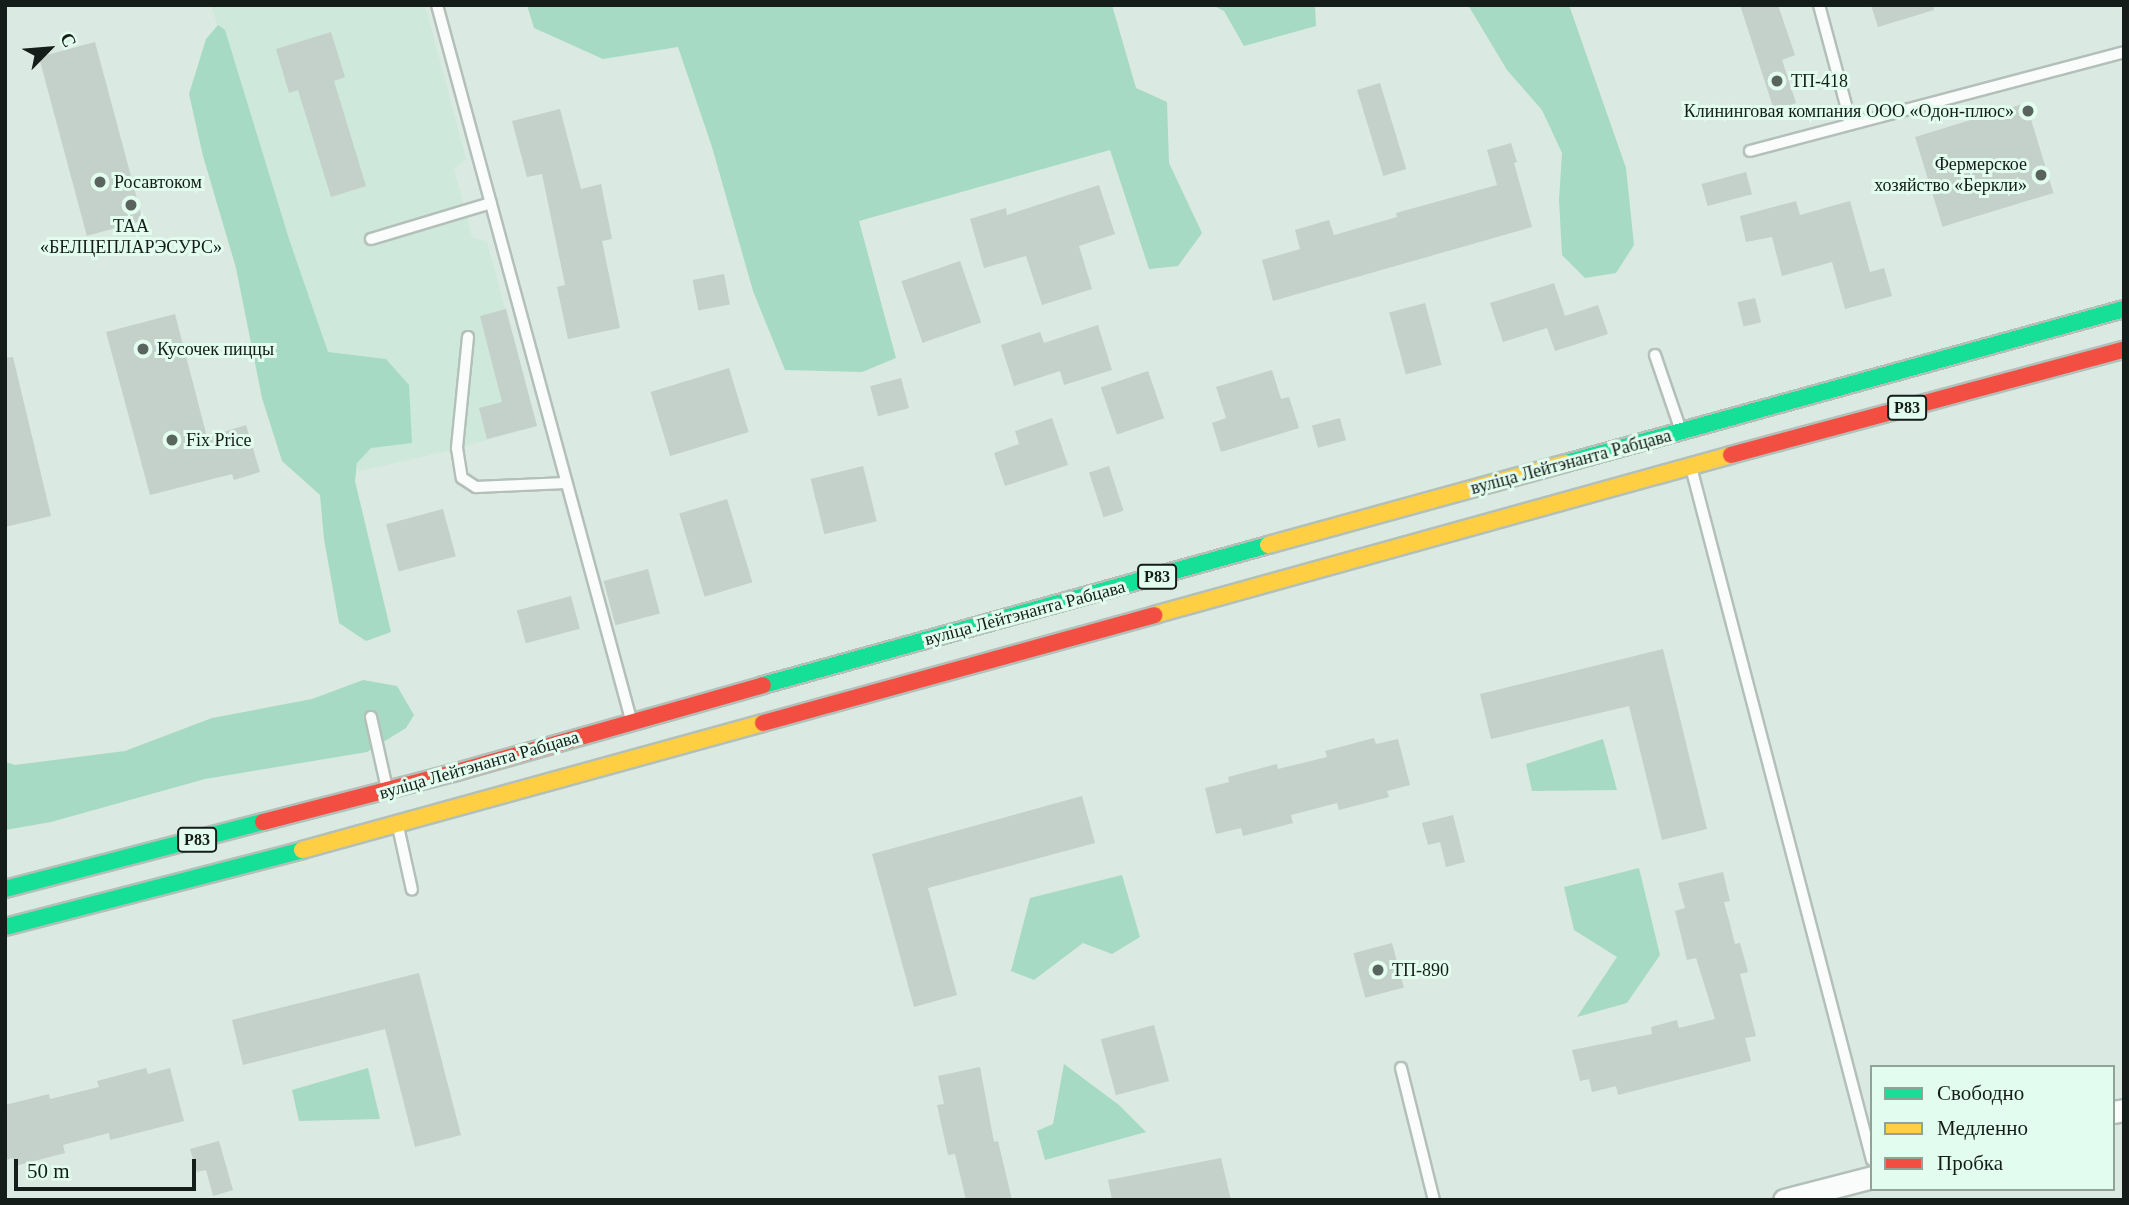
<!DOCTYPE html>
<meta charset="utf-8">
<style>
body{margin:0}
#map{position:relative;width:2129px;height:1205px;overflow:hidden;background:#dae9e2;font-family:Georgia,serif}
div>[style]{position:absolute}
.built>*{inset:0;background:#cee8db}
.green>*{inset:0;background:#a7dac4}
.building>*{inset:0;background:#c4d0ca;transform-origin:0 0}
.roads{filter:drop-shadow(2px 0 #b3bfb9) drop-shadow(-2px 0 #b3bfb9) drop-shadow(0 2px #b3bfb9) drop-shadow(0 -2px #b3bfb9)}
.lane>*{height:10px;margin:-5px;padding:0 5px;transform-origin:5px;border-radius:5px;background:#f9fcfb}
.street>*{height:21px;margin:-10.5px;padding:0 10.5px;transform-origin:10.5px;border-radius:10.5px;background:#f9fcfb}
.fast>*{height:16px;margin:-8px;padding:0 8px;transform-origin:8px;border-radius:8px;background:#16e098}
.slow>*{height:16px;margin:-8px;padding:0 8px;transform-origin:8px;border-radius:8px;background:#ffcf43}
.jam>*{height:16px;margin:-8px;padding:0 8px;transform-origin:8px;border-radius:8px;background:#f24e42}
.dots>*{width:19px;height:19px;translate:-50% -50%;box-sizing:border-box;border:4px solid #e2fcef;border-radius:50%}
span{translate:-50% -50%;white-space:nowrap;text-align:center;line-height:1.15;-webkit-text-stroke:6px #e2fcef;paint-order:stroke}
.shield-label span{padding:2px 5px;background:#e2fcef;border:2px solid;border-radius:5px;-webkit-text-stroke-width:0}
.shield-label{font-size:16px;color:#141d19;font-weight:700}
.poi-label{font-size:18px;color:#141d19}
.left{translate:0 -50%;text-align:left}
.right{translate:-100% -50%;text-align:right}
.street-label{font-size:18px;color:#141d19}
.frame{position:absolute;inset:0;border:7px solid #141d19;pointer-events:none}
.legend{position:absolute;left:1870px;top:1065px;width:245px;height:126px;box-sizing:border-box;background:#e2fcef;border:2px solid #90a399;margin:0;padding:9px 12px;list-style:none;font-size:21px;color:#141d19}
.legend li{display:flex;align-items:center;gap:14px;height:35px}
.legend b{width:35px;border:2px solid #90a399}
.north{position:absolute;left:14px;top:14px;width:70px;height:70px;-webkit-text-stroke:5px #e2fcef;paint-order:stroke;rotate:65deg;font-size:19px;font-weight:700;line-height:28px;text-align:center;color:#141d19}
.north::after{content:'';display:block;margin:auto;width:24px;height:32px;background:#141d19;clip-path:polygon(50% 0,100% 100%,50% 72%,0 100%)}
.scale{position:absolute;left:14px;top:1159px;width:182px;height:32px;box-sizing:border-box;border:4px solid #141d19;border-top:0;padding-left:9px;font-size:21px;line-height:24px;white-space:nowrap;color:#141d19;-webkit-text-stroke:5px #e2fcef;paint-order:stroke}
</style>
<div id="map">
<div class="built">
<i style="clip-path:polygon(211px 5px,425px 5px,466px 159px,454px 169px,472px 237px,487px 242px,537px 426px,448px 451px,359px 471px)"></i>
</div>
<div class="green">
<i style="clip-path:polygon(527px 5px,1112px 5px,1136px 88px,1167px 102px,1169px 163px,1202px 233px,1178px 266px,1149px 269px,1110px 150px,859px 221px,896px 358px,862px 372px,785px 370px,753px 291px,712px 147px,678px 47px,603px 59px,534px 28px)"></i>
<i style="clip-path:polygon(1212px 5px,1315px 5px,1316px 26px,1244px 46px,1224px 11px)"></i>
<i style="clip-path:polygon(1468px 5px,1569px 5px,1626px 168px,1634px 245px,1616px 273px,1585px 278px,1562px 255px,1559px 200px,1562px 153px,1542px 110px,1507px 70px)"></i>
<i style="clip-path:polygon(218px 25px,225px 30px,289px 239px,328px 352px,386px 359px,409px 385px,412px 443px,371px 448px,357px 463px,355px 481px,391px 632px,366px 641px,339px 623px,324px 539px,320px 495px,282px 461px,262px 398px,236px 268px,203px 156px,189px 94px,206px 39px)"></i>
<i style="clip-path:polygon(363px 680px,397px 686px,414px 715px,406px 728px,367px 752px,205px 779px,51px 822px,5px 830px,5px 762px,15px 765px,125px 751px,212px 718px,312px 699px)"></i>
<i style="clip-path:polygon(1603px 739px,1617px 790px,1532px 791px,1526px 764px)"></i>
<i style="clip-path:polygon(1639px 868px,1660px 955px,1627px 1003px,1577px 1017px,1617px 957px,1574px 930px,1564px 887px)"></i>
<i style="clip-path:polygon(1122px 875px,1140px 937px,1112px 954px,1083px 943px,1034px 980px,1011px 971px,1030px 898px)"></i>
<i style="clip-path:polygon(1064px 1064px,1119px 1105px,1146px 1132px,1045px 1160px,1037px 1131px,1053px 1124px)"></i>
<i style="clip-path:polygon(368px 1068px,380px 1119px,299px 1121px,292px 1090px)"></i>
</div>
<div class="building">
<i style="clip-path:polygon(1740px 5px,1778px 5px,1795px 55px,1782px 60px,1796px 103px,1774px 110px)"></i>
<i style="clip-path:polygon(1871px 5px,1933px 5px,1934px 10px,1878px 27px)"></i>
<i style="clip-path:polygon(331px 32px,345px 77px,334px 81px,366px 186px,331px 197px,298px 90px,289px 93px,276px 49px)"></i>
<i style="left:95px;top:42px;width:185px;height:58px;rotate:75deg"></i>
<i style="left:1380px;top:83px;width:90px;height:24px;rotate:73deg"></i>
<i style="left:2026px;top:103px;width:94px;height:116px;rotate:73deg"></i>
<i style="clip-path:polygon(560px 109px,581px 189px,601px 184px,612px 239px,602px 241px,620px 328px,568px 339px,557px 287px,565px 285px,542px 174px,527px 177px,512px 121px)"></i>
<i style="clip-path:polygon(1511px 143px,1517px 162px,1514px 163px,1532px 227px,1273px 301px,1262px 260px,1300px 249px,1295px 230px,1329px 220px,1334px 235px,1397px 217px,1396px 213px,1497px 185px,1487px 150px)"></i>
<i style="left:1746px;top:172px;width:23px;height:46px;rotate:75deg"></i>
<i style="clip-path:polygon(1099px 185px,1115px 234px,1079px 246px,1092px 289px,1042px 305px,1026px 256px,984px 268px,970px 219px,1006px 208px,1007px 215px)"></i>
<i style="clip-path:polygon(1796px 201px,1800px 215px,1850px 201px,1870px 272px,1884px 268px,1892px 296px,1845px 309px,1832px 262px,1782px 276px,1772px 237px,1746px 242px,1740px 216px)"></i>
<i style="left:960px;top:261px;width:65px;height:62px;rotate:71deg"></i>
<i style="left:724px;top:274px;width:31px;height:32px;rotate:79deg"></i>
<i style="clip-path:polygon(1554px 283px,1565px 316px,1598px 305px,1608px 334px,1555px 351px,1547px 328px,1503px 342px,1490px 303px)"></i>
<i style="left:1755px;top:298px;width:25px;height:18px;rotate:76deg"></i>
<i style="left:1425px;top:303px;width:64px;height:37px;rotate:75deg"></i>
<i style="clip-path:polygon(506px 309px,537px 426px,487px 439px,479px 408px,502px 402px,480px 316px)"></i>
<i style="clip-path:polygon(175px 314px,207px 437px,246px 425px,260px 472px,234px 480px,232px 474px,150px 495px,106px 332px)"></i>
<i style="clip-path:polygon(1098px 325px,1112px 370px,1064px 385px,1060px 371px,1014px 386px,1001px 345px,1040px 332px,1044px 343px)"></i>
<i style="clip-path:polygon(13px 357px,51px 516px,5px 527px,5px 358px)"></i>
<i style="left:729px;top:368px;width:67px;height:82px;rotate:73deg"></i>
<i style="clip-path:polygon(1272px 370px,1281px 399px,1289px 397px,1299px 428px,1221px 452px,1212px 423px,1226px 418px,1216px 387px)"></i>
<i style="left:1148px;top:371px;width:50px;height:50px;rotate:71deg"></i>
<i style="left:901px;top:378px;width:31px;height:32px;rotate:75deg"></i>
<i style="clip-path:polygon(1052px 418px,1068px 465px,1005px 486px,994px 453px,1019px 444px,1015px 431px)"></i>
<i style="left:1340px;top:418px;width:23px;height:29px;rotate:75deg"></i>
<i style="left:863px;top:466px;width:57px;height:54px;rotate:76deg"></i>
<i style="left:1109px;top:466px;width:47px;height:21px;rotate:72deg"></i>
<i style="left:727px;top:499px;width:87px;height:50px;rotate:73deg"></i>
<i style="left:443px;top:509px;width:49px;height:59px;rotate:75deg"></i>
<i style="left:648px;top:569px;width:46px;height:46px;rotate:75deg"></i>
<i style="left:571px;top:596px;width:34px;height:56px;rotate:75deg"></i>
<i style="clip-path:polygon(1663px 649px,1707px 829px,1662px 840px,1629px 706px,1491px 739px,1480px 694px)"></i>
<i style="clip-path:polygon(1374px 738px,1376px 744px,1398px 739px,1410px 785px,1387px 791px,1389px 797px,1339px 810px,1337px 803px,1291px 815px,1293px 823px,1243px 836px,1241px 828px,1216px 834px,1205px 788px,1229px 782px,1228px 777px,1277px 764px,1278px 769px,1327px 757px,1325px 751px)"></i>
<i style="clip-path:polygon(1082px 796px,1095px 843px,928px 888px,957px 995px,914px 1007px,872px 854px)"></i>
<i style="clip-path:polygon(1453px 815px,1465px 862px,1446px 867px,1440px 842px,1428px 845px,1422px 823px)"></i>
<i style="clip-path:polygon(1723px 872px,1730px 901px,1724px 902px,1730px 924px,1735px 944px,1740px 943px,1748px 972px,1740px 974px,1756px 1036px,1745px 1038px,1751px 1061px,1618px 1095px,1616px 1086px,1592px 1092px,1589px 1079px,1580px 1081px,1572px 1050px,1652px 1034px,1651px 1027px,1677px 1020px,1679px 1028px,1715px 1019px,1696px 958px,1687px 960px,1675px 911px,1685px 908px,1678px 883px)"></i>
<i style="left:1392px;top:943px;width:46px;height:40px;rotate:75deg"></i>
<i style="clip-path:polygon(419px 973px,461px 1135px,415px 1147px,385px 1029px,243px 1065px,232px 1020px)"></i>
<i style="left:1154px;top:1025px;width:58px;height:55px;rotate:75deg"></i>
<i style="clip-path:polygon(980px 1067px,994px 1142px,998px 1141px,1012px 1200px,966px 1200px,955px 1154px,948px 1155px,937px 1105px,944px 1104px,938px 1076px)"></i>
<i style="clip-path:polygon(146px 1068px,148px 1074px,170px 1068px,184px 1121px,110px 1140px,109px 1133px,63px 1145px,65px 1153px,15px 1166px,13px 1158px,5px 1160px,5px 1105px,49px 1094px,50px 1099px,99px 1087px,97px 1081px)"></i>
<i style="clip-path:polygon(219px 1141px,233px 1190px,213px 1196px,206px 1170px,197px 1172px,190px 1149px)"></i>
<i style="clip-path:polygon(1221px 1158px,1231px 1200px,1112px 1200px,1108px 1180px)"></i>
</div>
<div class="roads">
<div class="lane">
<i style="left:437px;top:5px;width:737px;rotate:74.81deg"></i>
<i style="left:1819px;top:5px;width:123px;rotate:74.9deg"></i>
<i style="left:1750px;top:151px;width:387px;rotate:-14.8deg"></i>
<i style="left:371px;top:239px;width:125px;rotate:-16.7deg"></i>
<i style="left:468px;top:337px;width:112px;rotate:95.7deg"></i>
<i style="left:457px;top:448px;width:30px;rotate:81deg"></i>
<i style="left:462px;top:478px;width:17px;rotate:33deg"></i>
<i style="left:476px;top:487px;width:90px;rotate:-2.5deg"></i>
<i style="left:1655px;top:355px;width:74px;rotate:71.1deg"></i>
<i style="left:1692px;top:471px;width:712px;rotate:75.36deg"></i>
<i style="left:371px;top:717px;width:69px;rotate:77.4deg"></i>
<i style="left:399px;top:831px;width:60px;rotate:77.6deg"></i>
<i style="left:1401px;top:1068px;width:136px;rotate:76deg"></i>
</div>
<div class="street">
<i style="left:2113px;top:1112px;width:11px;rotate:-10deg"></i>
<i style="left:1784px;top:1200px;width:91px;rotate:-14.6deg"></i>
</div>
<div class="fast">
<i style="left:1566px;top:463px;width:579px;rotate:-15.43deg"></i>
<i style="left:763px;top:685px;width:524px;rotate:-15.49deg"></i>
<i style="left:5px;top:889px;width:267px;rotate:-14.6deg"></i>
<i style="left:5px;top:927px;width:307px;rotate:-14.5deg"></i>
</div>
<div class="slow">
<i style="left:1268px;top:545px;width:309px;rotate:-15.4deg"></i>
<i style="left:1154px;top:615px;width:599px;rotate:-15.5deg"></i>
<i style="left:302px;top:850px;width:478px;rotate:-15.4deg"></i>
</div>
<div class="jam">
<i style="left:1731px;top:455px;width:407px;rotate:-15deg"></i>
<i style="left:763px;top:723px;width:406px;rotate:-15.4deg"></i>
<i style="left:263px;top:822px;width:196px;rotate:-14.5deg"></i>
<i style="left:453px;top:773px;width:322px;rotate:-15.8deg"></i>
</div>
</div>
<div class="dots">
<i style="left:1777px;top:81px;background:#59645f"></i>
<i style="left:2028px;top:111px;background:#59645f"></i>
<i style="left:2041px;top:175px;background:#59645f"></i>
<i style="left:100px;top:182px;background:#59645f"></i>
<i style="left:131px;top:205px;background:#59645f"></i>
<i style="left:143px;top:349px;background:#59645f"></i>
<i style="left:172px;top:440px;background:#59645f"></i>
<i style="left:1378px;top:970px;background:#59645f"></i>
</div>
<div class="shield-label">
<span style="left:1907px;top:408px">Р83</span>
<span style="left:1157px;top:577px">Р83</span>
<span style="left:197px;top:840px">Р83</span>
</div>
<div class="poi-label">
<span class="left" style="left:1791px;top:81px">ТП-418</span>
<span class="right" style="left:2014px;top:111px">Клининговая компания ООО «Одон-плюс»</span>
<span class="right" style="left:2027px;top:175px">Фермерское<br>хозяйство «Беркли»</span>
<span class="left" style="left:114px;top:182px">Росавтоком</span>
<span style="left:131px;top:237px">ТАА<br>«БЕЛЦЕПЛАРЭСУРС»</span>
<span class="left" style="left:157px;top:349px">Кусочек пиццы</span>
<span class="left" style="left:186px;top:440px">Fix Price</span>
<span class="left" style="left:1392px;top:970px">ТП-890</span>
</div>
<div class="street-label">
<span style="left:1571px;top:462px;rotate:-15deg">вуліца Лейтэнанта Рабцава</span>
<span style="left:1025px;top:613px;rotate:-15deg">вуліца Лейтэнанта Рабцава</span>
<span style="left:479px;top:765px;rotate:-16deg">вуліца Лейтэнанта Рабцава</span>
</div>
<div class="frame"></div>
<ul class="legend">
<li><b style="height:9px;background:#16e098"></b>Свободно</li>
<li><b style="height:9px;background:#ffcf43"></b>Медленно</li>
<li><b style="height:9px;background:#f24e42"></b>Пробка</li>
</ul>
<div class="north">С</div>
<div class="scale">50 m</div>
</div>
